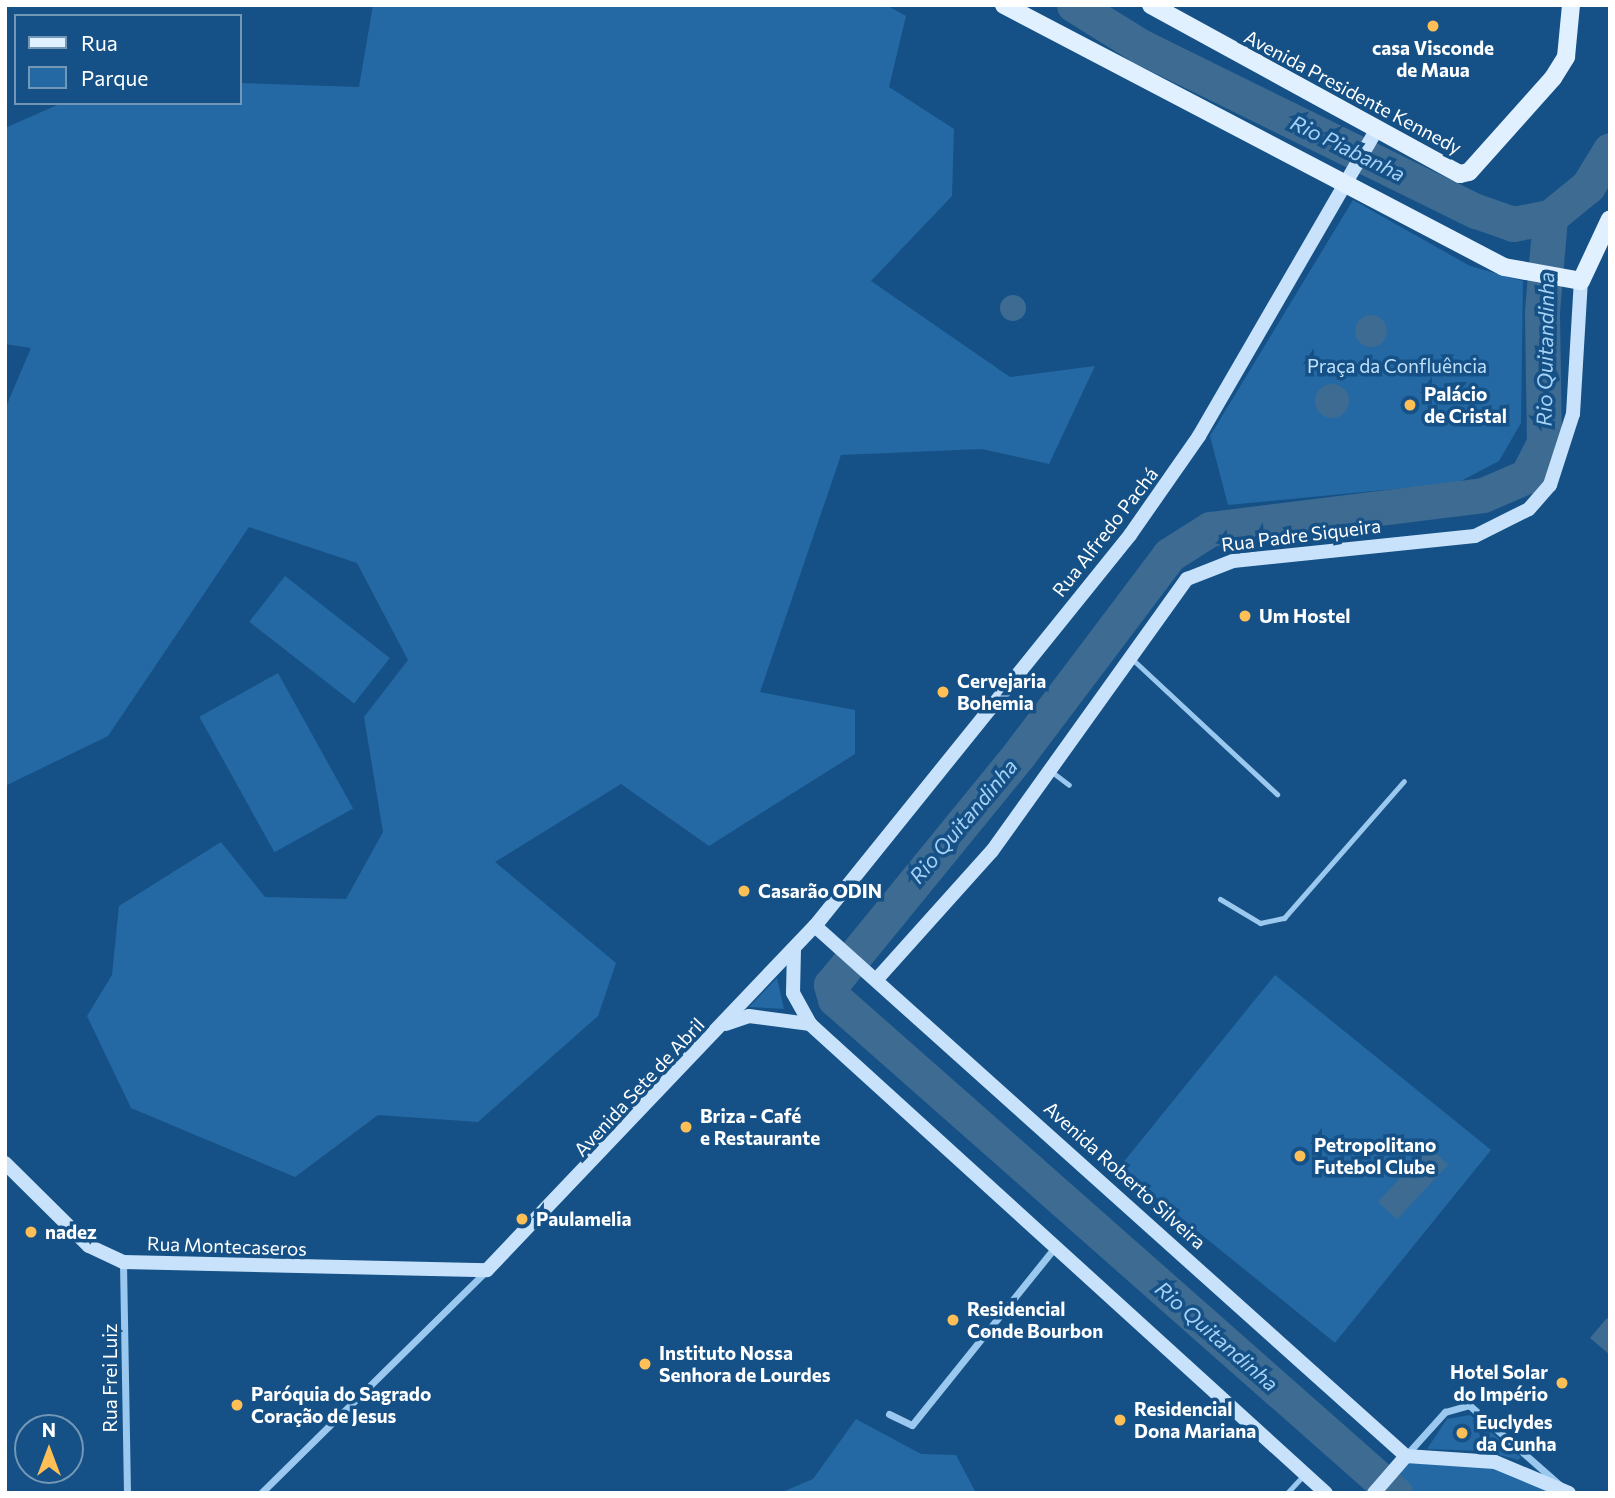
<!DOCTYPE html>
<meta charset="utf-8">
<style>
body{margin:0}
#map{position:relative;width:1615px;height:1498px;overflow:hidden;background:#155186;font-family:Commissioner,sans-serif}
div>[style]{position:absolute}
.green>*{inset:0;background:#2469a4;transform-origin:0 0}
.water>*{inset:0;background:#3e6b92;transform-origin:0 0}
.round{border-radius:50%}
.river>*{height:35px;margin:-17.5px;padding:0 17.5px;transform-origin:17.5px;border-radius:17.5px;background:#3e6b92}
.service>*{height:5px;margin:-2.5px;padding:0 2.5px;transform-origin:2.5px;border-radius:2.5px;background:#9ac8ee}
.minor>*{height:7px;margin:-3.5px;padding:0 3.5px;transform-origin:3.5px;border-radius:3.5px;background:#9ac8ee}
.secondary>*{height:14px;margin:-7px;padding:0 7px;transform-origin:7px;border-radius:7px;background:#c7e2fa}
.primary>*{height:18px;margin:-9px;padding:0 9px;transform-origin:9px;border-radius:9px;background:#e1f0ff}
.dots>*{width:19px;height:19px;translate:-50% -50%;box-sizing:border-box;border:4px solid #155186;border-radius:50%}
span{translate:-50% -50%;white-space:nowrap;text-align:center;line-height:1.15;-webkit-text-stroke:7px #155186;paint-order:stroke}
.poi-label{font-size:19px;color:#fff;font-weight:700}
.left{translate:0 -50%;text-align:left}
.right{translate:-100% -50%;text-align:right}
.street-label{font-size:19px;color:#fff}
.park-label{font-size:19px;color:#c0e0fa}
.water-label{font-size:21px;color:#a6d2f6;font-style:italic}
.frame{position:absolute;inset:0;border:7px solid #fff;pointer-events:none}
.legend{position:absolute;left:14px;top:14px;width:228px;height:91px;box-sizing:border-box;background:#155186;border:2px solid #7397b6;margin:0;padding:9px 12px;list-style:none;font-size:21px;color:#fff}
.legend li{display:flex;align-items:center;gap:14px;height:35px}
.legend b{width:35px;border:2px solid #7397b6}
.north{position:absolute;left:14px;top:1414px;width:70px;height:70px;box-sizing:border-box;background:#155186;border:2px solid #7397b6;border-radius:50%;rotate:0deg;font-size:19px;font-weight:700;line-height:28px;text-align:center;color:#fff}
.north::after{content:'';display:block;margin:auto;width:24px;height:32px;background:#ffbf57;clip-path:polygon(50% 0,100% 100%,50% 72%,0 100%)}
</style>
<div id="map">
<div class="green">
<i style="clip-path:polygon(373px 5px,886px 5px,906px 16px,889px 87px,954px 129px,952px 196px,871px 281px,1010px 377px,1095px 366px,1049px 464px,982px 449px,841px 455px,760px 692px,855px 710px,855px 754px,709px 846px,621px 784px,495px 862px,616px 963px,598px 1016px,478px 1122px,378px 1115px,295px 1177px,131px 1108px,87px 1016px,112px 975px,119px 906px,221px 842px,265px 897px,346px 899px,383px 832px,364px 717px,408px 660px,357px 563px,249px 527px,108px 736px,5px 786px,5px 409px,31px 348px,5px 344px,5px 128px,62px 103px,240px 103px,240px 83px,359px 87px)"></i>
<i style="clip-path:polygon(1353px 200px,1470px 266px,1523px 281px,1521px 423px,1499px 461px,1457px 483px,1228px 505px,1210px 436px)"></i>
<i style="left:285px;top:576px;width:133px;height:58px;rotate:38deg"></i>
<i style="left:278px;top:673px;width:155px;height:90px;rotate:61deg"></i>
<i style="left:1275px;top:975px;width:278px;height:248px;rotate:39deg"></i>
<i style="clip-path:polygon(777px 978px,784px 1009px,749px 1007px)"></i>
<i style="clip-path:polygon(1470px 1415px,1521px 1457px,1518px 1460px,1485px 1451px,1427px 1449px,1447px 1419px)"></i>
<i style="clip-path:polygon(856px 1419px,921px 1454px,956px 1455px,976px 1493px,780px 1493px,813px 1479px)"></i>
<i style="clip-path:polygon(1407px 1459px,1489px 1463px,1565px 1493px,1376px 1493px)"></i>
</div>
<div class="water">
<i class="round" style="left:1000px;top:295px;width:26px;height:26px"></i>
<i class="round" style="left:1355px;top:315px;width:32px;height:32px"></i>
<i class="round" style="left:1315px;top:384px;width:34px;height:34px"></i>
<i style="left:1429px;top:1147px;width:26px;height:75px;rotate:43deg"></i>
<i style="clip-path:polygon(1607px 1318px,1610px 1320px,1610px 1355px,1590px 1338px)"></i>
</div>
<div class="river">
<i style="left:1074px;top:5px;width:78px;rotate:31.8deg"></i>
<i style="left:1140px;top:46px;width:374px;rotate:26.2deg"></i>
<i style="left:1476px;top:211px;width:39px;rotate:19deg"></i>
<i style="left:1513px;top:224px;width:38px;rotate:-11deg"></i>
<i style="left:1550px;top:217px;width:49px;rotate:-39.2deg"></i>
<i style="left:1588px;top:186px;width:42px;rotate:-58.6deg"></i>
<i style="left:1395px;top:1493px;width:747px;rotate:-138.58deg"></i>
<i style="left:835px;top:999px;width:15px;rotate:-106deg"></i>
<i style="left:831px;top:985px;width:299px;rotate:-50.8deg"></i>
<i style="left:1020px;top:753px;width:248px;rotate:-53deg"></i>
<i style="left:1169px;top:555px;width:49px;rotate:-32.4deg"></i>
<i style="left:1210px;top:529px;width:275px;rotate:-7.1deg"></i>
<i style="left:1483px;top:495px;width:48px;rotate:-23.4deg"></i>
<i style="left:1527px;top:476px;width:38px;rotate:-63deg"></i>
<i style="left:1544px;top:442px;width:131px;rotate:-90.9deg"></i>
<i style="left:1542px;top:311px;width:94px;rotate:-85.1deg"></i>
</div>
<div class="service">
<i style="left:1131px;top:658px;width:200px;rotate:43deg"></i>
<i style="left:1052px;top:772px;width:21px;rotate:37deg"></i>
<i style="left:1220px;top:899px;width:47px;rotate:31deg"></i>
<i style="left:1260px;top:923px;width:25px;rotate:-12deg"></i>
<i style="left:1284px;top:918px;width:182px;rotate:-48.8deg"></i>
<i style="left:1287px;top:1493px;width:25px;rotate:-47deg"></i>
</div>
<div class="minor">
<i style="left:123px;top:1263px;width:230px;rotate:89deg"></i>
<i style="left:889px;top:1414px;width:25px;rotate:26deg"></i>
<i style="left:912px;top:1425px;width:230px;rotate:-51.2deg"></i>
<i style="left:1407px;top:1454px;width:57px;rotate:-47.9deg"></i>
<i style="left:1445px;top:1412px;width:25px;rotate:-16deg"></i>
<i style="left:1469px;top:1405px;width:123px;rotate:41.4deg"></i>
<i style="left:261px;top:1493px;width:316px;rotate:-44.6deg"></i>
</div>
<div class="secondary">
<i style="left:815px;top:926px;width:794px;rotate:41.89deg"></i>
<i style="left:794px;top:949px;width:44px;rotate:91.3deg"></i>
<i style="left:793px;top:993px;width:35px;rotate:61deg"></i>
<i style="left:810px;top:1024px;width:697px;rotate:42.27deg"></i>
<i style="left:877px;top:979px;width:172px;rotate:-48.1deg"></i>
<i style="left:992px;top:851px;width:335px;rotate:-54.4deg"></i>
<i style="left:1187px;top:579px;width:49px;rotate:-21.4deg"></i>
<i style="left:1233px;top:561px;width:243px;rotate:-5.9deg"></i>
<i style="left:1475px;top:536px;width:60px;rotate:-26.6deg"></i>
<i style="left:1529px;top:509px;width:32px;rotate:-49deg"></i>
<i style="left:1550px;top:485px;width:75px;rotate:-72.1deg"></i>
<i style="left:1573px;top:414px;width:133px;rotate:-86.6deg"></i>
<i style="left:726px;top:1024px;width:24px;rotate:-19deg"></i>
<i style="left:749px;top:1016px;width:62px;rotate:7.5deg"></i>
<i style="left:5px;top:1163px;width:118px;rotate:44.7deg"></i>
<i style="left:89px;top:1246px;width:38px;rotate:25deg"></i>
<i style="left:123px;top:1262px;width:364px;rotate:1.3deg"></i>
<i style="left:487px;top:1270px;width:475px;rotate:-46.4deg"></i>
<i style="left:815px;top:926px;width:502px;rotate:-51.14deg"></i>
<i style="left:1130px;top:535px;width:121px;rotate:-55.1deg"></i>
<i style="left:1199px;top:436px;width:355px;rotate:-59.9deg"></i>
<i style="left:1406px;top:1456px;width:89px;rotate:3.9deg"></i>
<i style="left:1495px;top:1462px;width:80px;rotate:22.7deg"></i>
<i style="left:1374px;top:1493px;width:49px;rotate:-49.1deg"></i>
</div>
<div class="primary">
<i style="left:1004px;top:5px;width:564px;rotate:27.65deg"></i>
<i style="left:1504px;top:267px;width:78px;rotate:10.3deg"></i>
<i style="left:1581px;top:281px;width:68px;rotate:-64.9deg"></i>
<i style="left:1151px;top:5px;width:352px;rotate:28.7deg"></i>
<i style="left:1460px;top:174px;width:9px;rotate:-13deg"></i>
<i style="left:1469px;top:172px;width:126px;rotate:-48.2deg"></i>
<i style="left:1553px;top:78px;width:25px;rotate:-58deg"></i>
<i style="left:1566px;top:57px;width:52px;rotate:-84.5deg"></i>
</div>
<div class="dots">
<i style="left:1433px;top:26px;background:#ffbf57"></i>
<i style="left:1410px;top:405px;background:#ffbf57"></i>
<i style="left:1245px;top:616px;background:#ffbf57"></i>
<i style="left:943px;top:692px;background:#ffbf57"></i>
<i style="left:744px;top:891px;background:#ffbf57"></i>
<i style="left:686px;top:1127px;background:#ffbf57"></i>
<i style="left:1300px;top:1156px;background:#ffbf57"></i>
<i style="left:522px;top:1219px;background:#ffbf57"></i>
<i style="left:31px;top:1232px;background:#ffbf57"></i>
<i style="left:953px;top:1320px;background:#ffbf57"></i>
<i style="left:645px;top:1364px;background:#ffbf57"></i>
<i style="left:1562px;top:1383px;background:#ffbf57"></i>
<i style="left:237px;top:1405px;background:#ffbf57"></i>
<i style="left:1120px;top:1420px;background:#ffbf57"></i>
<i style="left:1462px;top:1433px;background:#ffbf57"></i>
</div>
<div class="poi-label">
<span style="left:1433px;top:59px">casa Visconde<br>de Maua</span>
<span class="left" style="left:1424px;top:405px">Palácio<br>de Cristal</span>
<span class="left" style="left:1259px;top:616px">Um Hostel</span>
<span class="left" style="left:957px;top:692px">Cervejaria<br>Bohemia</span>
<span class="left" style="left:758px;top:891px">Casarão ODIN</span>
<span class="left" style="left:700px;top:1127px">Briza - Café<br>e Restaurante</span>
<span class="left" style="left:1314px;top:1156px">Petropolitano<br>Futebol Clube</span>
<span class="left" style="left:536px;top:1219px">Paulamelia</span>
<span class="left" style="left:45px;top:1232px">nadez</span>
<span class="left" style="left:967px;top:1320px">Residencial<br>Conde Bourbon</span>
<span class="left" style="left:659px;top:1364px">Instituto Nossa<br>Senhora de Lourdes</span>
<span class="right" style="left:1548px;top:1383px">Hotel Solar<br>do Império</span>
<span class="left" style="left:251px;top:1405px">Paróquia do Sagrado<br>Coração de Jesus</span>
<span class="left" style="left:1134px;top:1420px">Residencial<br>Dona Mariana</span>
<span class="left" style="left:1476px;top:1433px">Euclydes<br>da Cunha</span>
</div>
<div class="street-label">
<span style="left:1353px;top:92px;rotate:28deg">Avenida Presidente Kennedy</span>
<span style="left:1105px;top:532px;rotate:-52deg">Rua Alfredo Pachá</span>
<span style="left:1301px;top:535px;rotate:-7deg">Rua Padre Siqueira</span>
<span style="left:639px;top:1087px;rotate:-47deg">Avenida Sete de Abril</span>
<span style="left:1125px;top:1175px;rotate:42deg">Avenida Roberto Silveira</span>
<span style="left:227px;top:1246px;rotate:2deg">Rua Montecaseros</span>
<span style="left:110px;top:1378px;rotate:-90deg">Rua Frei Luiz</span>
</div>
<div class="park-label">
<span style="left:1397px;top:366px">Praça da Confluência</span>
</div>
<div class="water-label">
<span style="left:1348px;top:148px;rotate:26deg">Rio Piabanha</span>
<span style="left:1545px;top:349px;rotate:-89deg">Rio Quitandinha</span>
<span style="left:963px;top:821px;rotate:-50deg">Rio Quitandinha</span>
<span style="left:1217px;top:1336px;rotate:41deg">Rio Quitandinha</span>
</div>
<div class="frame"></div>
<ul class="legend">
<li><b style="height:9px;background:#e1f0ff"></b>Rua</li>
<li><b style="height:19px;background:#2469a4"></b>Parque</li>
</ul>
<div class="north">N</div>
</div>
